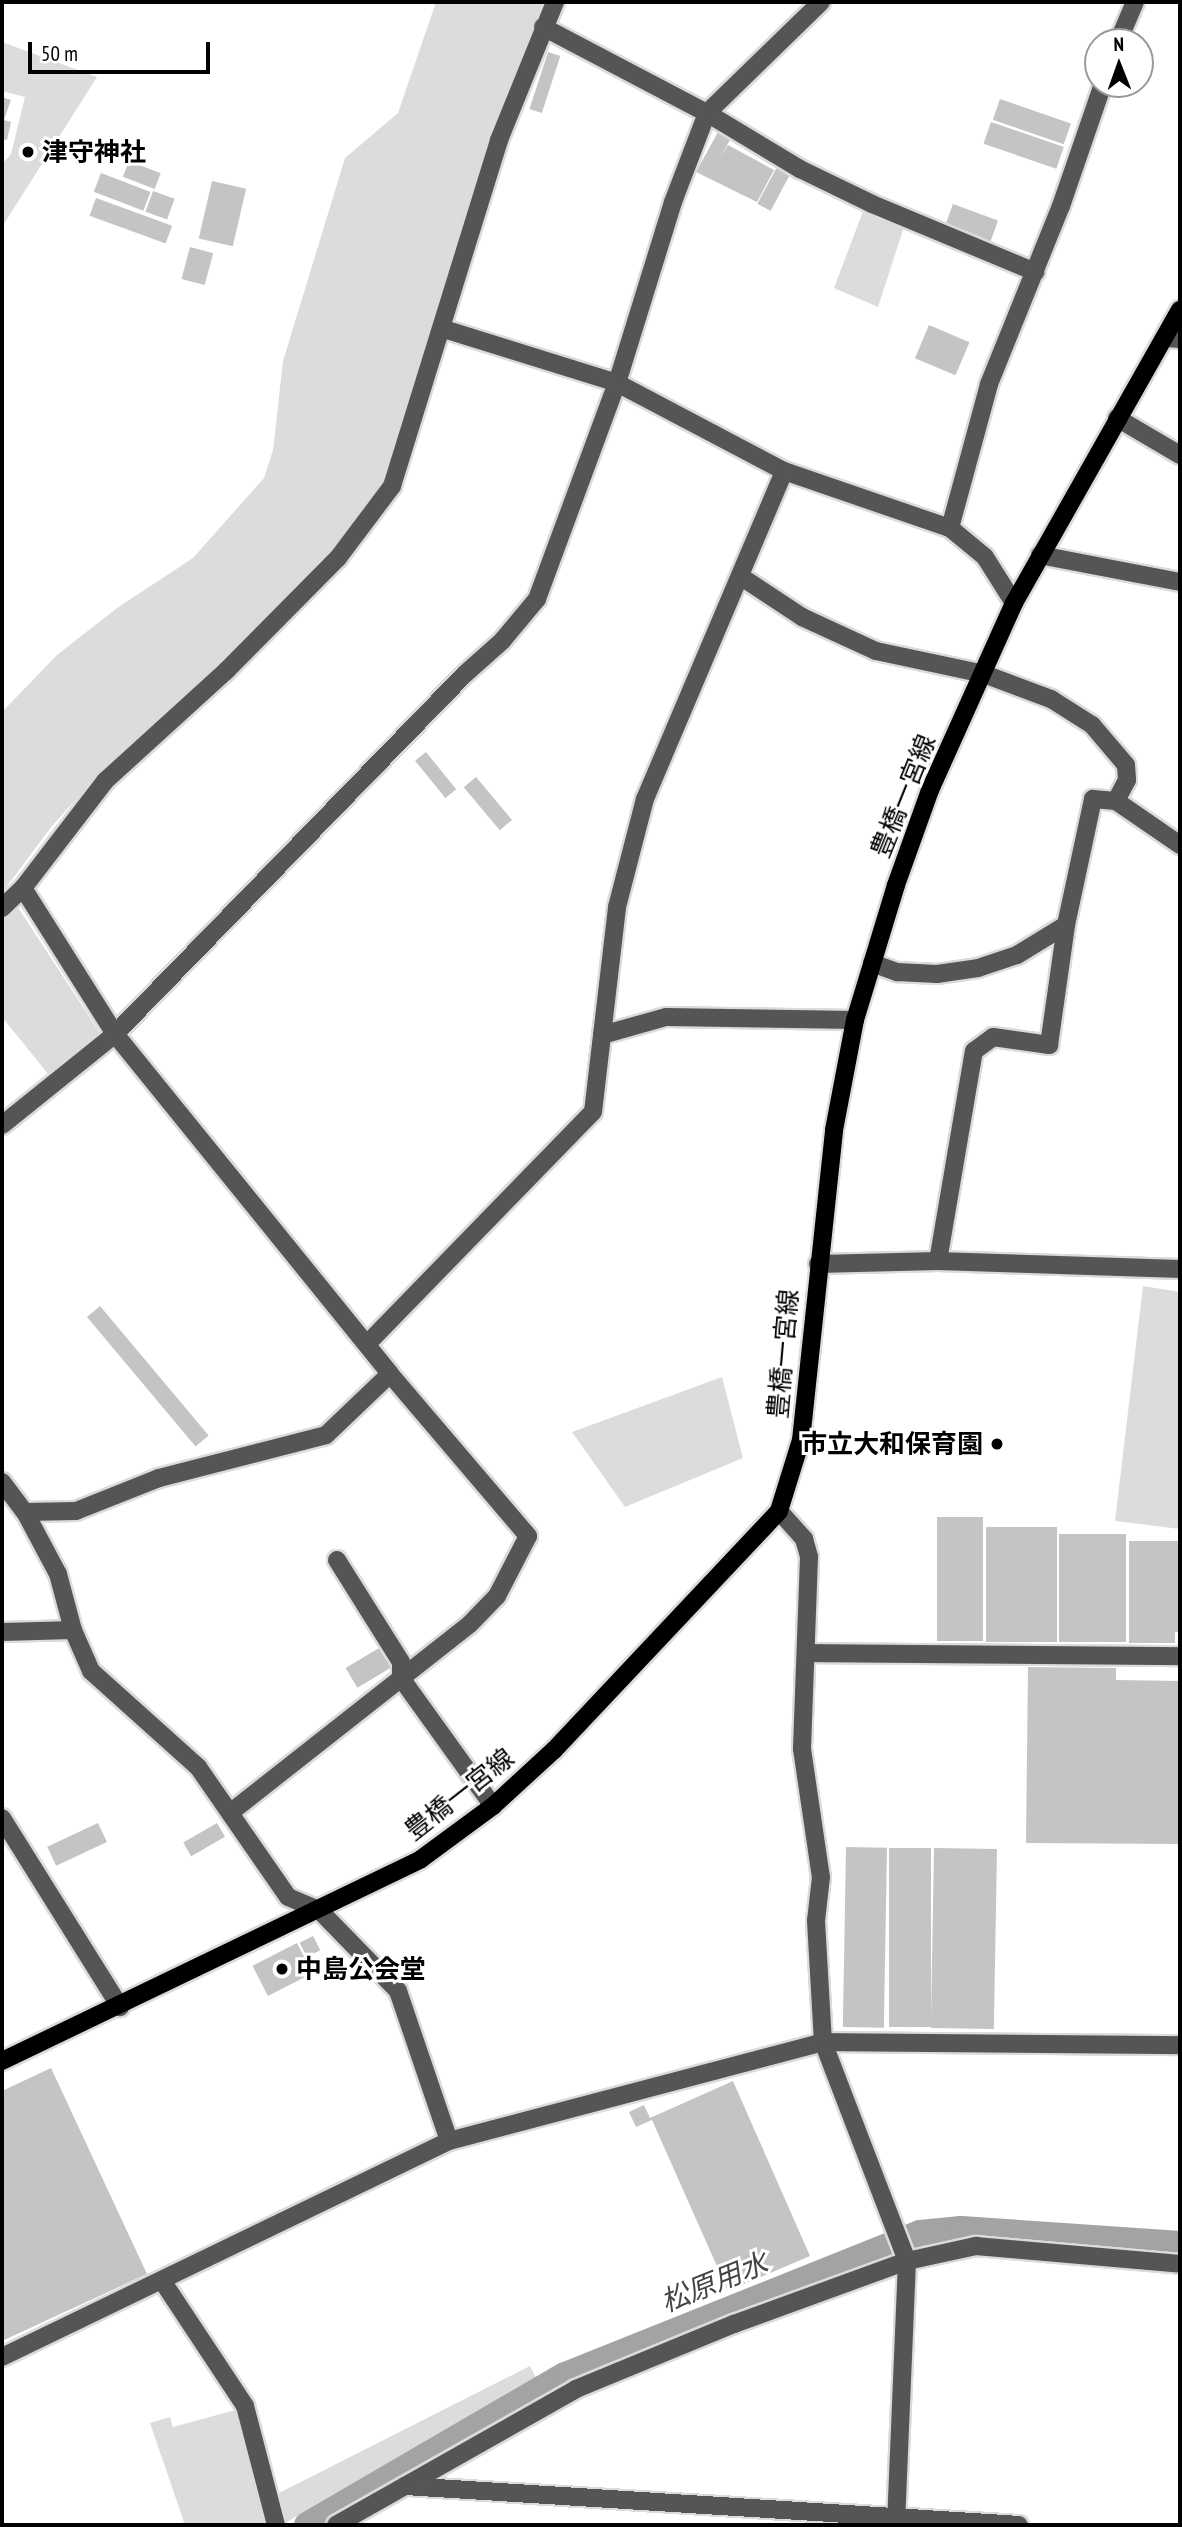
<!DOCTYPE html>
<meta charset="utf-8">
<style>
body{margin:0}
#map{position:relative;width:1182px;height:2527px;overflow:hidden;background:#fff;font-family:"PT Sans Narrow","Noto Sans JP",sans-serif}
div>[style]{position:absolute}
.green>*{inset:0;background:#dcdcdc}
.canal>*{height:26px;margin:-13px;padding:0 13px;transform-origin:13px;border-radius:13px;background:#a3a3a3}
.building>*{inset:0;background:#c4c4c4;transform-origin:0 0}
.roads{filter:drop-shadow(2px 0 #dbdbdb) drop-shadow(-2px 0 #dbdbdb) drop-shadow(0 2px #dbdbdb) drop-shadow(0 -2px #dbdbdb)}
.minor>*{height:18px;margin:-9px;padding:0 9px;transform-origin:9px;border-radius:9px;background:#555}
.major>*{height:18px;margin:-9px;padding:0 9px;transform-origin:9px;border-radius:9px;background:#000}
.dots>*{width:19px;height:19px;translate:-50% -50%;box-sizing:border-box;border:4px solid #fff;border-radius:50%}
span{translate:-50% -50%;white-space:nowrap;text-align:center;line-height:1.15;-webkit-text-stroke:6px #fff;paint-order:stroke}
.poi-label{font-size:26px;color:#000;font-weight:700}
.left{translate:0 -50%;text-align:left}
.right{translate:-100% -50%;text-align:right}
.street-label{font-size:26px;color:#000}
.water-label{font-size:28px;color:#444;font-style:italic}
.frame{position:absolute;inset:0;border:4px solid #000;pointer-events:none}
.north{position:absolute;left:1084px;top:28px;width:70px;height:70px;box-sizing:border-box;background:#fff;border:2px solid #999;border-radius:50%;rotate:359deg;font-size:19px;font-weight:700;line-height:28px;text-align:center;color:#000}
.north::after{content:'';display:block;margin:auto;width:24px;height:32px;background:#000;clip-path:polygon(50% 0,100% 100%,50% 72%,0 100%)}
.scale{position:absolute;left:28px;top:42px;width:182px;height:32px;box-sizing:border-box;border:4px solid #000;border-top:0;padding-left:9px;font-size:21px;line-height:24px;white-space:nowrap;color:#000;-webkit-text-stroke:5px #fff;paint-order:stroke}
</style>
<div id="map">
<div class="green">
<i style="clip-path:polygon(436px 2px,544px 2px,488px 141px,389px 473px,333px 551px,222px 662px,98px 775px,52px 826px,2px 893px,2px 712px,57px 655px,117px 608px,193px 558px,264px 478px,273px 450px,283px 361px,345px 158px,398px 113px)"></i>
<i style="clip-path:polygon(2px 42px,97px 77px,2px 227px,2px 164px,11px 154px,25px 97px,2px 91px)"></i>
<i style="clip-path:polygon(865px 206px,905px 224px,878px 307px,834px 288px)"></i>
<i style="clip-path:polygon(19px 909px,100px 1033px,49px 1075px,2px 1017px,2px 918px)"></i>
<i style="clip-path:polygon(1143px 1286px,1180px 1292px,1180px 1529px,1115px 1521px)"></i>
<i style="clip-path:polygon(722px 1377px,743px 1458px,625px 1507px,572px 1432px)"></i>
<i style="clip-path:polygon(530px 2366px,536px 2378px,285px 2523px,277px 2494px)"></i>
<i style="clip-path:polygon(239px 2409px,269px 2525px,177px 2525px,184px 2522px,150px 2423px,170px 2417px,173px 2427px)"></i>
</div>
<div class="canal">
<i style="left:307px;top:2525px;width:298px;rotate:-30.2deg"></i>
<i style="left:565px;top:2375px;width:382px;rotate:-21.8deg"></i>
<i style="left:920px;top:2233px;width:41px;rotate:-5.6deg"></i>
<i style="left:961px;top:2229px;width:220px;rotate:3.9deg"></i>
</div>
<div class="building">
<i style="left:548px;top:52px;width:13px;height:60px;rotate:18deg"></i>
<i style="clip-path:polygon(2px 97px,11px 100px,4px 120px,11px 122px,7px 140px,2px 139px)"></i>
<i style="left:1000px;top:99px;width:75px;height:22px;rotate:19deg"></i>
<i style="left:991px;top:122px;width:77px;height:23px;rotate:19deg"></i>
<i style="clip-path:polygon(718px 132px,730px 140px,720px 158px,728px 145px,774px 170px,757px 202px,696px 172px)"></i>
<i style="left:129px;top:161px;width:34px;height:17px;rotate:21deg"></i>
<i style="left:778px;top:165px;width:15px;height:44px;rotate:28deg"></i>
<i style="left:101px;top:173px;width:53px;height:20px;rotate:21deg"></i>
<i style="left:212px;top:181px;width:35px;height:59px;rotate:13deg"></i>
<i style="left:153px;top:191px;width:23px;height:22px;rotate:20deg"></i>
<i style="left:96px;top:198px;width:81px;height:19px;rotate:20deg"></i>
<i style="left:953px;top:204px;width:48px;height:25px;rotate:20deg"></i>
<i style="left:190px;top:247px;width:24px;height:33px;rotate:15deg"></i>
<i style="left:929px;top:325px;width:44px;height:36px;rotate:23deg"></i>
<i style="left:426px;top:752px;width:48px;height:14px;rotate:51deg"></i>
<i style="left:476px;top:777px;width:56px;height:16px;rotate:50deg"></i>
<i style="left:100px;top:1306px;width:169px;height:17px;rotate:50deg"></i>
<i style="left:937px;top:1517px;width:46px;height:124px"></i>
<i style="left:986px;top:1527px;width:71px;height:115px"></i>
<i style="left:1059px;top:1534px;width:67px;height:108px"></i>
<i style="clip-path:polygon(1129px 1541px,1180px 1541px,1180px 1632px,1175px 1632px,1175px 1643px,1129px 1643px)"></i>
<i style="left:379px;top:1648px;width:23px;height:39px;rotate:59deg"></i>
<i style="clip-path:polygon(1028px 1667px,1116px 1668px,1116px 1680px,1180px 1681px,1180px 1844px,1026px 1843px)"></i>
<i style="left:98px;top:1823px;width:21px;height:56px;rotate:65deg"></i>
<i style="left:217px;top:1823px;width:16px;height:39px;rotate:60deg"></i>
<i style="left:846px;top:1847px;width:41px;height:180px;rotate:1deg"></i>
<i style="left:889px;top:1848px;width:42px;height:179px"></i>
<i style="left:934px;top:1848px;width:63px;height:180px;rotate:1deg"></i>
<i style="left:313px;top:1936px;width:16px;height:15px;rotate:63deg"></i>
<i style="left:297px;top:1943px;width:34px;height:50px;rotate:63deg"></i>
<i style="clip-path:polygon(51px 2068px,147px 2274px,2px 2341px,2px 2091px)"></i>
<i style="clip-path:polygon(733px 2081px,810px 2256px,728px 2291px,652px 2120px,636px 2127px,629px 2112px,644px 2105px,650px 2118px)"></i>
</div>
<div class="roads">
<div class="minor">
<i style="left:543px;top:27px;width:185px;rotate:27.7deg"></i>
<i style="left:707px;top:113px;width:109px;rotate:31.1deg"></i>
<i style="left:800px;top:169px;width:80px;rotate:25.9deg"></i>
<i style="left:872px;top:204px;width:177px;rotate:22.6deg"></i>
<i style="left:1118px;top:42px;width:43px;rotate:-67deg"></i>
<i style="left:444px;top:329px;width:181px;rotate:17.3deg"></i>
<i style="left:617px;top:383px;width:189px;rotate:27.8deg"></i>
<i style="left:784px;top:471px;width:176px;rotate:19deg"></i>
<i style="left:950px;top:528px;width:45px;rotate:39.6deg"></i>
<i style="left:985px;top:557px;width:54px;rotate:57.8deg"></i>
<i style="left:1166px;top:338px;width:14px;rotate:4deg"></i>
<i style="left:1117px;top:418px;width:73px;rotate:30.4deg"></i>
<i style="left:950px;top:528px;width:149px;rotate:-74.8deg"></i>
<i style="left:989px;top:384px;width:192px;rotate:-68deg"></i>
<i style="left:1061px;top:206px;width:129px;rotate:-71deg"></i>
<i style="left:1040px;top:555px;width:143px;rotate:10.9deg"></i>
<i style="left:740px;top:576px;width:74px;rotate:33.5deg"></i>
<i style="left:802px;top:617px;width:81px;rotate:24.7deg"></i>
<i style="left:876px;top:651px;width:110px;rotate:12deg"></i>
<i style="left:984px;top:674px;width:72px;rotate:20.5deg"></i>
<i style="left:1051px;top:699px;width:49px;rotate:32.4deg"></i>
<i style="left:1092px;top:725px;width:52px;rotate:49.6deg"></i>
<i style="left:1126px;top:765px;width:15px;rotate:86deg"></i>
<i style="left:1127px;top:780px;width:24px;rotate:118deg"></i>
<i style="left:1116px;top:801px;width:78px;rotate:34.5deg"></i>
<i style="left:23px;top:888px;width:173px;rotate:57.8deg"></i>
<i style="left:115px;top:1034px;width:437px;rotate:51deg"></i>
<i style="left:390px;top:1374px;width:213px;rotate:49.6deg"></i>
<i style="left:528px;top:1536px;width:68px;rotate:117.3deg"></i>
<i style="left:497px;top:1596px;width:39px;rotate:134deg"></i>
<i style="left:470px;top:1624px;width:304px;rotate:141.8deg"></i>
<i style="left:2px;top:908px;width:29px;rotate:-44deg"></i>
<i style="left:23px;top:888px;width:135px;rotate:-52.5deg"></i>
<i style="left:105px;top:781px;width:164px;rotate:-42.3deg"></i>
<i style="left:226px;top:671px;width:159px;rotate:-45.3deg"></i>
<i style="left:338px;top:558px;width:90px;rotate:-53.1deg"></i>
<i style="left:392px;top:486px;width:362px;rotate:-72.8deg"></i>
<i style="left:499px;top:140px;width:149px;rotate:-67.9deg"></i>
<i style="left:872px;top:963px;width:27px;rotate:20deg"></i>
<i style="left:897px;top:972px;width:40px;rotate:2.9deg"></i>
<i style="left:937px;top:974px;width:41px;rotate:-8.3deg"></i>
<i style="left:978px;top:968px;width:41px;rotate:-18.4deg"></i>
<i style="left:1017px;top:955px;width:57px;rotate:-31.5deg"></i>
<i style="left:602px;top:1035px;width:66px;rotate:-15.7deg"></i>
<i style="left:666px;top:1017px;width:189px;rotate:0.9deg"></i>
<i style="left:2px;top:1125px;width:145px;rotate:-38.8deg"></i>
<i style="left:115px;top:1034px;width:502px;rotate:-45.81deg"></i>
<i style="left:465px;top:674px;width:50px;rotate:-41.7deg"></i>
<i style="left:502px;top:641px;width:55px;rotate:-50.2deg"></i>
<i style="left:537px;top:599px;width:230px;rotate:-69.7deg"></i>
<i style="left:617px;top:383px;width:189px;rotate:-72.8deg"></i>
<i style="left:673px;top:202px;width:95px;rotate:-69.1deg"></i>
<i style="left:707px;top:113px;width:159px;rotate:-44.2deg"></i>
<i style="left:938px;top:1261px;width:213px;rotate:-80.3deg"></i>
<i style="left:974px;top:1051px;width:24px;rotate:-36deg"></i>
<i style="left:993px;top:1037px;width:57px;rotate:8.1deg"></i>
<i style="left:1049px;top:1045px;width:121px;rotate:-81.9deg"></i>
<i style="left:1066px;top:925px;width:129px;rotate:-77.9deg"></i>
<i style="left:1093px;top:799px;width:23px;rotate:5deg"></i>
<i style="left:818px;top:1264px;width:120px;rotate:-1.4deg"></i>
<i style="left:938px;top:1261px;width:242px;rotate:1.9deg"></i>
<i style="left:368px;top:1343px;width:322px;rotate:-45.8deg"></i>
<i style="left:593px;top:1112px;width:206px;rotate:-83.3deg"></i>
<i style="left:617px;top:907px;width:112px;rotate:-75.5deg"></i>
<i style="left:645px;top:799px;width:356px;rotate:-67deg"></i>
<i style="left:2px;top:1482px;width:38px;rotate:53deg"></i>
<i style="left:25px;top:1512px;width:70px;rotate:62deg"></i>
<i style="left:58px;top:1574px;width:58px;rotate:75deg"></i>
<i style="left:73px;top:1630px;width:45px;rotate:66.3deg"></i>
<i style="left:91px;top:1671px;width:144px;rotate:41.9deg"></i>
<i style="left:198px;top:1767px;width:158px;rotate:55.3deg"></i>
<i style="left:288px;top:1897px;width:34px;rotate:23deg"></i>
<i style="left:319px;top:1910px;width:113px;rotate:45.7deg"></i>
<i style="left:398px;top:1991px;width:158px;rotate:71.2deg"></i>
<i style="left:779px;top:1511px;width:38px;rotate:48deg"></i>
<i style="left:804px;top:1539px;width:19px;rotate:74deg"></i>
<i style="left:809px;top:1557px;width:192px;rotate:92.1deg"></i>
<i style="left:802px;top:1749px;width:129px;rotate:81.6deg"></i>
<i style="left:821px;top:1877px;width:44px;rotate:96.5deg"></i>
<i style="left:816px;top:1921px;width:121px;rotate:86.7deg"></i>
<i style="left:823px;top:2042px;width:235px;rotate:69deg"></i>
<i style="left:907px;top:2261px;width:264px;rotate:92.4deg"></i>
<i style="left:25px;top:1512px;width:51px;rotate:-1.1deg"></i>
<i style="left:76px;top:1511px;width:89px;rotate:-21.7deg"></i>
<i style="left:159px;top:1478px;width:172px;rotate:-14.4deg"></i>
<i style="left:326px;top:1435px;width:88px;rotate:-43.6deg"></i>
<i style="left:337px;top:1560px;width:120px;rotate:57.9deg"></i>
<i style="left:401px;top:1662px;width:16px;rotate:90deg"></i>
<i style="left:401px;top:1678px;width:158px;rotate:54.3deg"></i>
<i style="left:2px;top:1632px;width:71px;rotate:-1.6deg"></i>
<i style="left:808px;top:1653px;width:372px;rotate:0.5deg"></i>
<i style="left:2px;top:1818px;width:223px;rotate:58deg"></i>
<i style="left:163px;top:2282px;width:149px;rotate:56.5deg"></i>
<i style="left:245px;top:2406px;width:123px;rotate:75.4deg"></i>
<i style="left:2px;top:2357px;width:496px;rotate:-25.8deg"></i>
<i style="left:449px;top:2141px;width:387px;rotate:-14.8deg"></i>
<i style="left:823px;top:2042px;width:357px;rotate:0.5deg"></i>
<i style="left:405px;top:2486px;width:615px;rotate:3.63deg"></i>
<i style="left:336px;top:2525px;width:276px;rotate:-29.5deg"></i>
<i style="left:576px;top:2389px;width:171px;rotate:-22.4deg"></i>
<i style="left:734px;top:2324px;width:184px;rotate:-20deg"></i>
<i style="left:907px;top:2261px;width:71px;rotate:-12.3deg"></i>
<i style="left:976px;top:2246px;width:205px;rotate:5deg"></i>
</div>
<div class="major">
<i style="left:2px;top:2061px;width:465px;rotate:-25.7deg"></i>
<i style="left:421px;top:1859px;width:89px;rotate:-36.4deg"></i>
<i style="left:493px;top:1806px;width:83px;rotate:-42.6deg"></i>
<i style="left:554px;top:1750px;width:328px;rotate:-46.7deg"></i>
<i style="left:779px;top:1511px;width:74px;rotate:-72.8deg"></i>
<i style="left:801px;top:1440px;width:312px;rotate:-83.9deg"></i>
<i style="left:834px;top:1130px;width:112px;rotate:-79.2deg"></i>
<i style="left:855px;top:1020px;width:141px;rotate:-73.1deg"></i>
<i style="left:896px;top:885px;width:101px;rotate:-70.3deg"></i>
<i style="left:930px;top:790px;width:205px;rotate:-65.8deg"></i>
<i style="left:1014px;top:603px;width:337px;rotate:-60.5deg"></i>
</div>
</div>
<div class="dots">
<i style="left:28px;top:152px;background:#000"></i>
<i style="left:997px;top:1444px;background:#000"></i>
<i style="left:282px;top:1969px;background:#000"></i>
</div>
<div class="poi-label">
<span class="left" style="left:42px;top:152px">津守神社</span>
<span class="right" style="left:983px;top:1444px">市立大和保育園</span>
<span class="left" style="left:296px;top:1969px">中島公会堂</span>
</div>
<div class="street-label">
<span style="left:903px;top:796px;rotate:-68deg">豊橋一宮線</span>
<span style="left:783px;top:1354px;rotate:-85deg">豊橋一宮線</span>
<span style="left:459px;top:1794px;rotate:-38deg">豊橋一宮線</span>
</div>
<div class="water-label">
<span style="left:714px;top:2282px;rotate:-22deg">松原用水</span>
</div>
<div class="frame"></div>
<div class="north">N</div>
<div class="scale">50 m</div>
</div>
